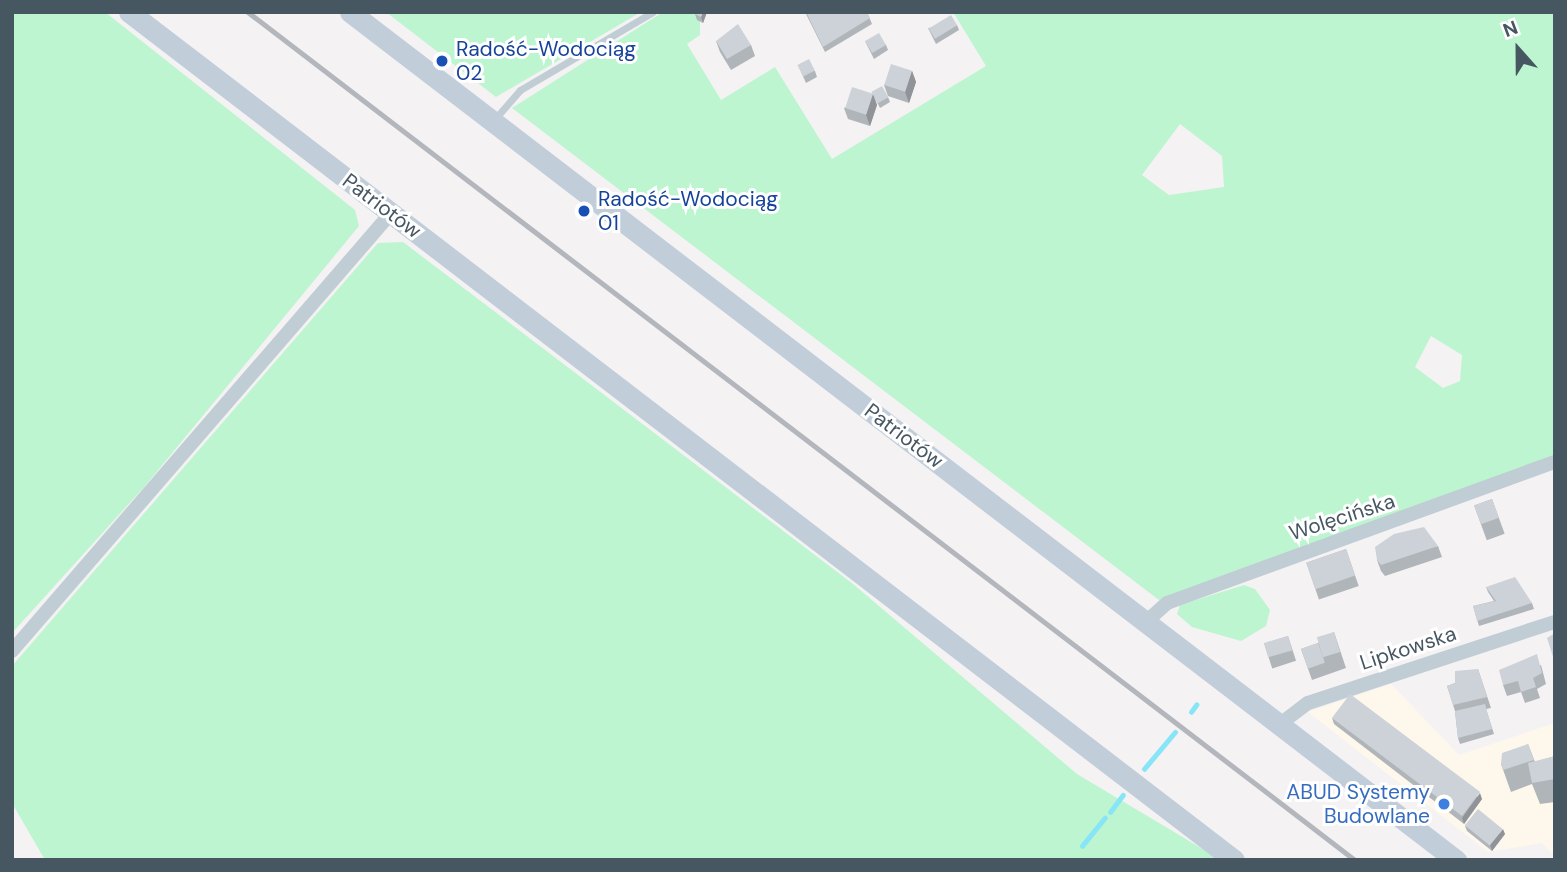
<!DOCTYPE html>
<meta charset="utf-8">
<style>
body{margin:0}
#map{position:relative;width:1567px;height:872px;overflow:hidden;background:#f4f2f2;font-family:"DM Sans",sans-serif}
div>[style]{position:absolute}
.commercial>*{inset:0;background:#fef8ec}
.green>*{inset:0;background:#bdf5d0}
.stream>*{height:4.5px;margin:-2.25px;padding:0 2.25px;transform-origin:2.25px;border-radius:2.25px;background:#86e5f6}
.service>*{height:7px;margin:-3.5px;padding:0 3.5px;transform-origin:3.5px;border-radius:3.5px;background:#c1cdd5}
.minor>*{height:14px;margin:-7px;padding:0 7px;transform-origin:7px;border-radius:7px;background:#c1cdd5}
.secondary>*{height:21px;margin:-10.5px;padding:0 10.5px;transform-origin:10.5px;border-radius:10.5px;background:#c1ceda}
.rail>*{height:4.5px;margin:-2.25px;padding:0 2.25px;transform-origin:2.25px;border-radius:2.25px;background:#b3b7bd}
.wall>*{inset:0;background:#b0b5ba;transform-origin:0 0}
.shaded-wall>*{inset:0;background:#909397}
.building>*{inset:0;background:#cdd2d8;transform-origin:0 0}
.dots>*{width:19px;height:19px;translate:-50% -50%;box-sizing:border-box;border:4px solid #fff;border-radius:50%}
span{translate:-50% -50%;white-space:nowrap;text-align:center;line-height:1.15;-webkit-text-stroke:6px #fff;paint-order:stroke}
.transit-label{font-size:21px;color:#164399}
.left{translate:0 -50%;text-align:left}
.street-label{font-size:21px;color:#475762}
.shop-label{font-size:21px;color:#366cbe}
.right{translate:-100% -50%;text-align:right}
.frame{position:absolute;inset:0;border:14px solid #475762;pointer-events:none}
.north{position:absolute;left:1483px;top:14px;width:70px;height:70px;-webkit-text-stroke:5px #fff;paint-order:stroke;rotate:339deg;font-size:19px;font-weight:700;line-height:28px;text-align:center;color:#475762}
.north::after{content:'';display:block;margin:auto;width:24px;height:32px;background:#475762;clip-path:polygon(50% 0,100% 100%,50% 72%,0 100%)}
</style>
<div id="map">
<div class="commercial">
<i style="clip-path:polygon(1391px 684px,1459px 755px,1555px 723px,1555px 856px,1542px 843px,1488px 852px,1308px 712px)"></i>
</div>
<div class="green">
<i style="clip-path:polygon(12px 12px,105px 12px,355px 210px,359px 226px,145px 486px,12px 633px)"></i>
<i style="clip-path:polygon(386px 12px,641px 12px,496px 97px)"></i>
<i style="clip-path:polygon(evenodd,663px 12px,700px 12px,700px 35px,687px 44px,721px 100px,775px 67px,832px 159px,986px 66px,953px 12px,1555px 12px,1555px 459px,1159px 600px,512px 108px,663px 12px,1180px 124px,1222px 156px,1224px 187px,1169px 195px,1142px 175px,1180px 124px,663px 12px,1431px 336px,1462px 355px,1460px 381px,1443px 388px,1415px 367px,1431px 336px)"></i>
<i style="clip-path:polygon(403px 242px,853px 584px,1077px 774px,1221px 860px,45px 860px,12px 803px,12px 666px,378px 243px)"></i>
<i style="clip-path:polygon(1244px 585px,1255px 589px,1270px 610px,1266px 626px,1241px 641px,1192px 627px,1177px 614px,1180px 605px)"></i>
</div>
<div class="stream">
<i style="left:1191px;top:712px;width:9px;rotate:-54deg"></i>
<i style="left:1144px;top:769px;width:48px;rotate:-50deg"></i>
<i style="left:1110px;top:812px;width:21px;rotate:-53deg"></i>
<i style="left:1082px;top:846px;width:36px;rotate:-51deg"></i>
</div>
<div class="service">
<i style="left:493px;top:121px;width:41px;rotate:-48.9deg"></i>
<i style="left:520px;top:90px;width:154px;rotate:-30.4deg"></i>
</div>
<div class="minor">
<i style="left:1147px;top:621px;width:27px;rotate:-42deg"></i>
<i style="left:1167px;top:603px;width:413px;rotate:-20deg"></i>
<i style="left:12px;top:651px;width:579px;rotate:-49.13deg"></i>
<i style="left:1280px;top:724px;width:35px;rotate:-37deg"></i>
<i style="left:1308px;top:703px;width:260px;rotate:-18.2deg"></i>
</div>
<div class="secondary">
<i style="left:129px;top:12px;width:1393px;rotate:37.5deg"></i>
<i style="left:350px;top:12px;width:1394px;rotate:37.48deg"></i>
</div>
<div class="rail">
<i style="left:248px;top:12px;width:1394px;rotate:37.45deg"></i>
</div>
<div class="wall">
<i style="clip-path:polygon(707px 12px,703px 23px,697px 20px,695px 14px)"></i>
<i style="clip-path:polygon(805px 12px,867px 12px,872px 24px,825px 52px)"></i>
<i style="clip-path:polygon(957px 25px,959px 30px,936px 44px,928px 28px)"></i>
<i style="clip-path:polygon(716px 41px,751px 45px,755px 56px,731px 70px,720px 52px)"></i>
<i style="clip-path:polygon(865px 41px,886px 45px,888px 50px,874px 59px)"></i>
<i style="clip-path:polygon(798px 65px,815px 71px,817px 77px,806px 83px)"></i>
<i style="clip-path:polygon(912px 71px,916px 82px,909px 103px,888px 96px,884px 85px)"></i>
<i style="clip-path:polygon(872px 92px,888px 97px,890px 102px,880px 108px)"></i>
<i style="clip-path:polygon(873px 94px,877px 105px,870px 126px,848px 119px,844px 108px)"></i>
<i style="left:1492px;top:499px;width:37px;height:19px;rotate:70deg"></i>
<i style="clip-path:polygon(1438px 546px,1442px 557px,1385px 576px,1381px 571px,1377px 560px)"></i>
<i style="left:1346px;top:549px;width:39px;height:42px;rotate:71deg"></i>
<i style="clip-path:polygon(1486px 587px,1532px 603px,1534px 609px,1479px 626px,1473px 606px,1494px 601px,1488px 592px)"></i>
<i style="clip-path:polygon(1334px 632px,1346px 668px,1312px 680px,1301px 649px,1318px 643px)"></i>
<i style="left:1288px;top:636px;width:26px;height:25px;rotate:72deg"></i>
<i style="clip-path:polygon(1541px 665px,1546px 684px,1537px 689px,1540px 698px,1525px 703px,1521px 692px,1507px 696px,1503px 685px)"></i>
<i style="clip-path:polygon(1478px 669px,1491px 708px,1486px 709px,1494px 734px,1460px 744px,1458px 738px,1455px 711px,1447px 686px,1455px 683px)"></i>
<i style="clip-path:polygon(1332px 718px,1482px 799px,1464px 824px,1334px 724px)"></i>
<i style="clip-path:polygon(1528px 744px,1535px 762px,1555px 756px,1555px 802px,1540px 804px,1532px 784px,1511px 792px,1501px 764px)"></i>
<i style="clip-path:polygon(1465px 826px,1505px 834px,1492px 851px,1467px 831px)"></i>
</div>
<div class="shaded-wall">
<i style="clip-path:polygon(703px 12px,707px 12px,703px 23px,701px 17px)"></i>
<i style="clip-path:polygon(912px 71px,916px 82px,909px 103px,905px 92px)"></i>
<i style="clip-path:polygon(873px 94px,877px 105px,870px 126px,866px 115px)"></i>
<i style="clip-path:polygon(1480px 793px,1482px 799px,1464px 824px,1462px 818px)"></i>
<i style="clip-path:polygon(1503px 829px,1505px 834px,1492px 851px,1490px 845px)"></i>
</div>
<div class="building">
<i style="clip-path:polygon(696px 12px,703px 12px,701px 17px,695px 14px)"></i>
<i style="clip-path:polygon(806px 12px,867px 12px,870px 18px,823px 47px)"></i>
<i style="left:951px;top:15px;width:12px;height:26px;rotate:59deg"></i>
<i style="clip-path:polygon(738px 24px,751px 45px,727px 59px,716px 41px)"></i>
<i style="left:879px;top:33px;width:14px;height:16px;rotate:60deg"></i>
<i style="left:809px;top:59px;width:13px;height:13px;rotate:63deg"></i>
<i style="left:891px;top:64px;width:22px;height:22px;rotate:18deg"></i>
<i style="left:882px;top:86px;width:13px;height:12px;rotate:61deg"></i>
<i style="left:852px;top:87px;width:22px;height:22px;rotate:18deg"></i>
<i style="left:1492px;top:499px;width:20px;height:19px;rotate:70deg"></i>
<i style="clip-path:polygon(1424px 527px,1438px 546px,1381px 565px,1377px 560px,1375px 547px,1394px 534px)"></i>
<i style="left:1346px;top:549px;width:28px;height:42px;rotate:71deg"></i>
<i style="clip-path:polygon(1515px 577px,1532px 603px,1477px 621px,1473px 606px,1496px 601px,1486px 587px)"></i>
<i style="left:1334px;top:632px;width:21px;height:18px;rotate:73deg"></i>
<i style="clip-path:polygon(1555px 633px,1555px 663px,1547px 638px)"></i>
<i style="left:1288px;top:636px;width:15px;height:25px;rotate:74deg"></i>
<i style="left:1318px;top:643px;width:21px;height:18px;rotate:71deg"></i>
<i style="clip-path:polygon(1537px 654px,1542px 673px,1533px 678px,1536px 687px,1521px 692px,1518px 681px,1503px 685px,1499px 670px)"></i>
<i style="clip-path:polygon(1478px 669px,1487px 697px,1453px 705px,1447px 686px,1455px 683px,1455px 671px)"></i>
<i style="left:1350px;top:694px;width:163px;height:30px;rotate:37deg"></i>
<i style="clip-path:polygon(1485px 704px,1492px 729px,1458px 738px,1455px 711px)"></i>
<i style="clip-path:polygon(1528px 744px,1534px 760px,1503px 770px,1501px 764px,1502px 753px)"></i>
<i style="clip-path:polygon(1555px 756px,1555px 779px,1532px 783px,1528px 763px)"></i>
<i style="left:1478px;top:809px;width:32px;height:21px;rotate:39deg"></i>
</div>
<div class="dots">
<i style="left:442px;top:61px;background:#1a4fb4"></i>
<i style="left:584px;top:211px;background:#1a4fb4"></i>
<i style="left:1444px;top:804px;background:#3f7fe0"></i>
</div>
<div class="transit-label">
<span class="left" style="left:456px;top:61px">Radość-Wodociąg<br>02</span>
<span class="left" style="left:598px;top:211px">Radość-Wodociąg<br>01</span>
</div>
<div class="street-label">
<span style="left:382px;top:206px;rotate:37deg">Patriotów</span>
<span style="left:904px;top:436px;rotate:37deg">Patriotów</span>
<span style="left:1342px;top:517px;rotate:-18deg">Wolęcińska</span>
<span style="left:1408px;top:648px;rotate:-18deg">Lipkowska</span>
</div>
<div class="shop-label">
<span class="right" style="left:1430px;top:804px">ABUD Systemy<br>Budowlane</span>
</div>
<div class="frame"></div>
<div class="north">N</div>
</div>
